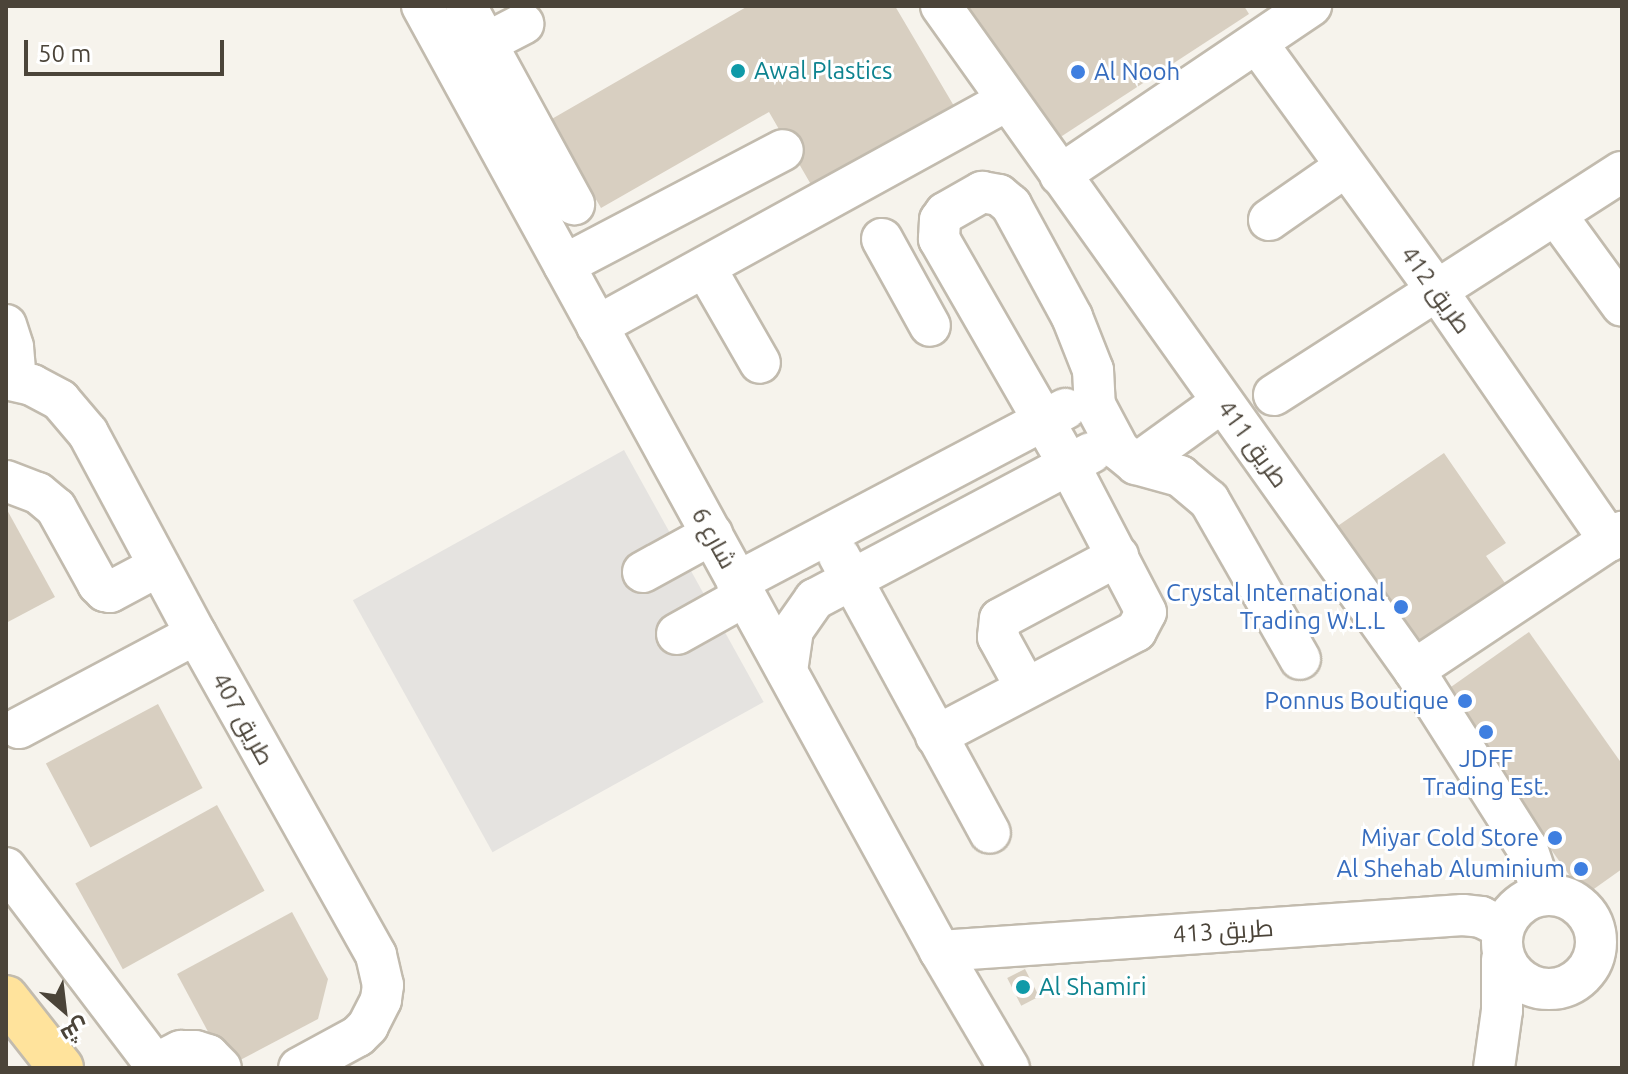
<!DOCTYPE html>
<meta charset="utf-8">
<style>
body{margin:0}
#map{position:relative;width:1628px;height:1074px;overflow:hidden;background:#f6f3ec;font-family:Ubuntu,Cairo,sans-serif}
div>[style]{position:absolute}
.parking>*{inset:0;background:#e5e3e0;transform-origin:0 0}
.building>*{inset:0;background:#d8cfc1;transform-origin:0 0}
.roads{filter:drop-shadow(2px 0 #c2bbae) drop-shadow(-2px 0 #c2bbae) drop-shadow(0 2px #c2bbae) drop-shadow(0 -2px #c2bbae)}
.minor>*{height:40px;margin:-20px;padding:0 20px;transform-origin:20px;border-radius:20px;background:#fff}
.minor>.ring{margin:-20px;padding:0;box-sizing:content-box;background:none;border:40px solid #fff;border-radius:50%}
.major>*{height:44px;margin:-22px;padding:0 22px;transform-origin:22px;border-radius:22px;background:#ffe39c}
.dots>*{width:22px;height:22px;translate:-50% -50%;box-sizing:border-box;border:4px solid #fff;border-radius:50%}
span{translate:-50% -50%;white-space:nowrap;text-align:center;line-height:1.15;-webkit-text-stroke:6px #fff;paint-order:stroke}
.culture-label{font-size:24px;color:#0d838f}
.left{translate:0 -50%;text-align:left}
.shop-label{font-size:24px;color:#366cbe}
.right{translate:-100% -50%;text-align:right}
.street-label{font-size:24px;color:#4b4439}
.frame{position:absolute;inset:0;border:8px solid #4b4439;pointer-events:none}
.north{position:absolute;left:24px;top:970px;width:80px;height:80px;-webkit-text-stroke:6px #fff;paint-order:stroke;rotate:152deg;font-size:22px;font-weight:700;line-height:32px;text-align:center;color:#4b4439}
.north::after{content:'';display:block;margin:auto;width:28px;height:36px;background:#4b4439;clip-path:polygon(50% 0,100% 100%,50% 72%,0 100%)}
.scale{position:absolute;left:24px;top:40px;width:200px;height:36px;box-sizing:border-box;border:4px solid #4b4439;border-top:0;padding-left:10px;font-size:24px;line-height:28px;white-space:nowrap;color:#4b4439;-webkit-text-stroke:6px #fff;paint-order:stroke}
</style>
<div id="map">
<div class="parking">
<i style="left:624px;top:450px;width:288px;height:310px;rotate:61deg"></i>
</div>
<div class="building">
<i style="clip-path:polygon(748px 6px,895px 6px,954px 106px,813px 188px,769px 112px,601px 208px,550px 120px)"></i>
<i style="clip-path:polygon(953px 6px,1244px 6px,1249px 14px,1062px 136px,1032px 129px)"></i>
<i style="clip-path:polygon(1444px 453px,1506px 543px,1486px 556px,1505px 583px,1407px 650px,1326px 534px)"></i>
<i style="clip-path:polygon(6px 508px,55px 597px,6px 623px)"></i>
<i style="clip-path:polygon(1529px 632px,1622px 764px,1622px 869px,1584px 896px,1441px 694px)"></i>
<i style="left:158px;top:704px;width:95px;height:127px;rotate:62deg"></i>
<i style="left:217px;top:805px;width:98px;height:162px;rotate:61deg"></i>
<i style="clip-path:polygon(292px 912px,328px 979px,318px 1019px,227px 1067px,177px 974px)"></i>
<i style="left:1025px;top:969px;width:31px;height:20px;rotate:63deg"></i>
</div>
<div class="roads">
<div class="minor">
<i style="left:422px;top:6px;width:1078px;rotate:61.27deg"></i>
<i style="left:940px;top:951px;width:136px;rotate:59.5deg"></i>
<i style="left:466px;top:6px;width:226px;rotate:61.4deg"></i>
<i style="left:941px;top:6px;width:815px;rotate:54.54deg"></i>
<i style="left:1414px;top:670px;width:211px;rotate:57.6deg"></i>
<i style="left:1527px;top:848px;width:50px;rotate:71.2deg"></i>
<i style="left:1257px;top:43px;width:304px;rotate:54deg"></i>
<i style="left:1436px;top:289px;width:306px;rotate:55.4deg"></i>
<i style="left:463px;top:55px;width:68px;rotate:-27.3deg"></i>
<i style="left:1060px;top:175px;width:303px;rotate:-34deg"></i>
<i style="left:1556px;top:215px;width:112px;rotate:54deg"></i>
<i style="left:1269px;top:220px;width:93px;rotate:-34.9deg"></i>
<i style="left:882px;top:239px;width:99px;rotate:61.1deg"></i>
<i style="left:564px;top:265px;width:247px;rotate:-27.7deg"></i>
<i style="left:706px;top:269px;width:108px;rotate:60.1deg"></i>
<i style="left:6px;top:325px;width:23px;rotate:72deg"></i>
<i style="left:13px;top:347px;width:33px;rotate:85deg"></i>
<i style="left:597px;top:326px;width:468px;rotate:-28.8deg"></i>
<i style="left:6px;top:379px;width:27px;rotate:13deg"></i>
<i style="left:32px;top:385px;width:32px;rotate:28deg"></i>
<i style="left:60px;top:400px;width:43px;rotate:49.7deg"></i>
<i style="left:88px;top:433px;width:228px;rotate:61.8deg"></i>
<i style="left:196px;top:634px;width:368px;rotate:60.7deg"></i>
<i style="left:376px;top:955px;width:31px;rotate:77deg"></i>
<i style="left:383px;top:985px;width:15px;rotate:98deg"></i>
<i style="left:381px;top:1000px;width:29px;rotate:117deg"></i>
<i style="left:368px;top:1026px;width:14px;rotate:135deg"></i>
<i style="left:358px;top:1036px;width:67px;rotate:151.5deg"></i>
<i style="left:1274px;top:395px;width:413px;rotate:-32.7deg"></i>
<i style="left:1136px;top:464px;width:106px;rotate:-35.8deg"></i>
<i style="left:6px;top:481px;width:34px;rotate:21deg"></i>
<i style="left:38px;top:493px;width:23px;rotate:40deg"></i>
<i style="left:56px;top:508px;width:87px;rotate:61.1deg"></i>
<i style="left:98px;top:584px;width:10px;rotate:45deg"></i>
<i style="left:105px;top:591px;width:5px;rotate:11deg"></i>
<i style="left:110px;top:592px;width:55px;rotate:-28deg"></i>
<i style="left:839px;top:556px;width:315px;rotate:61.4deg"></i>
<i style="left:643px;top:572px;width:79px;rotate:-28.8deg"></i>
<i style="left:737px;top:582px;width:371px;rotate:-27.8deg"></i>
<i style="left:677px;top:634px;width:78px;rotate:-29.2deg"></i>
<i style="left:1414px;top:670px;width:250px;rotate:-33.6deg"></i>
<i style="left:787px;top:671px;width:41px;rotate:-81.7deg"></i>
<i style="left:793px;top:630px;width:38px;rotate:-55deg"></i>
<i style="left:815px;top:599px;width:312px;rotate:-27.9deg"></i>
<i style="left:1026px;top:688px;width:58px;rotate:-118.8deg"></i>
<i style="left:998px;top:637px;width:18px;rotate:-84deg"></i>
<i style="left:1000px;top:619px;width:134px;rotate:-28.1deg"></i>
<i style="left:19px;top:728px;width:200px;rotate:-28deg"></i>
<i style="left:936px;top:736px;width:226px;rotate:-27.7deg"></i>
<i style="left:1136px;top:631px;width:21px;rotate:-62deg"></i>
<i style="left:1146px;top:612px;width:166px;rotate:-117.6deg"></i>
<i style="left:1069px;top:465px;width:261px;rotate:-119.9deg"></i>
<i style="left:939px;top:239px;width:19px;rotate:-87deg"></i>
<i style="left:940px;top:220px;width:9px;rotate:-54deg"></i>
<i style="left:945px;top:213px;width:43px;rotate:-29.6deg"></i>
<i style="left:982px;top:192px;width:17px;rotate:10deg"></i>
<i style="left:999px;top:195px;width:16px;rotate:40deg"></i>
<i style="left:1011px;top:205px;width:128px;rotate:61.4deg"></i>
<i style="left:1072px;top:317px;width:57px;rotate:68.4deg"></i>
<i style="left:1093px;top:370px;width:35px;rotate:87deg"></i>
<i style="left:1095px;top:405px;width:51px;rotate:61.9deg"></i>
<i style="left:1119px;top:450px;width:22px;rotate:39deg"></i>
<i style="left:1136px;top:464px;width:46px;rotate:15.3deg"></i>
<i style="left:1180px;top:476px;width:38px;rotate:40deg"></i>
<i style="left:1209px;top:500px;width:183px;rotate:60.2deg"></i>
<i style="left:6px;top:868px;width:251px;rotate:52.8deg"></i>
<i class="ring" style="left:1502px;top:895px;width:54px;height:54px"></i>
<i style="left:940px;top:951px;width:524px;rotate:-3.94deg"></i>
<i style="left:1463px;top:915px;width:18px;rotate:6deg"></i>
<i style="left:1481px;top:917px;width:25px;rotate:26deg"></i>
<i style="left:155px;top:1064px;width:29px;rotate:-27deg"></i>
<i style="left:181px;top:1051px;width:14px"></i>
<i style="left:195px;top:1051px;width:14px;rotate:17deg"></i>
<i style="left:208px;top:1055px;width:18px;rotate:45deg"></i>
<i style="left:1494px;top:1068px;width:59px;rotate:-82.1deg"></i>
<i style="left:1502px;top:1010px;width:51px;rotate:-90deg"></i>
</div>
<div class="major">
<i style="left:6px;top:998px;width:89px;rotate:51.8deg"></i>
</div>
</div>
<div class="dots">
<i style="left:738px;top:71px;background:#0f9aa8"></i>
<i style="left:1078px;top:72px;background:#3f7fe0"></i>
<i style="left:1401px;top:607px;background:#3f7fe0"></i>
<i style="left:1465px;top:701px;background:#3f7fe0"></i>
<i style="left:1486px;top:732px;background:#3f7fe0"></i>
<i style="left:1555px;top:838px;background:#3f7fe0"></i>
<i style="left:1581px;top:869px;background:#3f7fe0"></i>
<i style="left:1023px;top:987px;background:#0f9aa8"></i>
</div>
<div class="culture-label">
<span class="left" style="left:754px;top:71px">Awal Plastics</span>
<span class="left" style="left:1039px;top:987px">Al Shamiri</span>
</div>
<div class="shop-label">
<span class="left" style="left:1094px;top:72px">Al Nooh</span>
<span class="right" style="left:1385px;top:607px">Crystal International<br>Trading W.L.L</span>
<span class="right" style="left:1449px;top:701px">Ponnus Boutique</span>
<span style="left:1486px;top:773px">JDFF<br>Trading Est.</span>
<span class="right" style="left:1539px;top:838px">Miyar Cold Store</span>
<span class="right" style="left:1565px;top:869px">Al Shehab Aluminium</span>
</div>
<div class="street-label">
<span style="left:1436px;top:290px;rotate:54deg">طريق 412</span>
<span style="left:1253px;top:444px;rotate:54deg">طريق 411</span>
<span style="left:714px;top:538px;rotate:61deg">شارع 6</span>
<span style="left:243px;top:719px;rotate:61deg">طريق 407</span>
<span style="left:1223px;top:931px;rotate:-4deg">طريق 413</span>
</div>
<div class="frame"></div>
<div class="north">ش</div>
<div class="scale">50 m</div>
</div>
